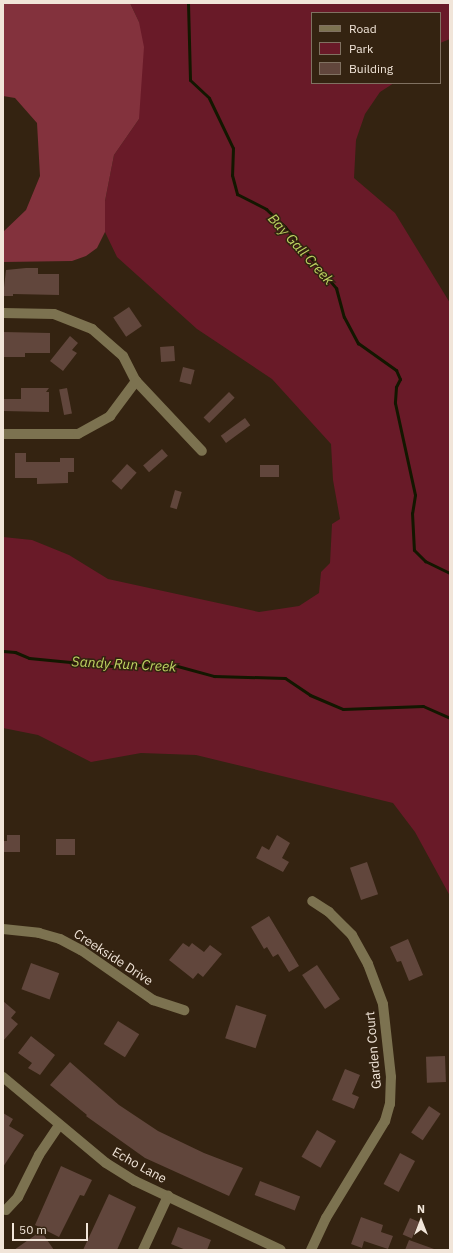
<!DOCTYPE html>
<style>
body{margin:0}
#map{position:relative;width:453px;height:1253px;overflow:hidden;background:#342311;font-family:"IBM Plex Sans",sans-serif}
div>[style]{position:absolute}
.green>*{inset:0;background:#691a28}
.forest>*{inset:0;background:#83323d}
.stream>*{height:3px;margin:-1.5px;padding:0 1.5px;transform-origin:1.5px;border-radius:1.5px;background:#131700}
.building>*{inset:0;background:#61463c;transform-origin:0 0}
.minor>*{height:10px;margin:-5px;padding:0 5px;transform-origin:5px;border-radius:5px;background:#7c7250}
span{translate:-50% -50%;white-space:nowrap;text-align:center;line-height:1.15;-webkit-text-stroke:3px #342311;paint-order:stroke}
.street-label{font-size:13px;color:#f1e5d9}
.water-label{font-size:14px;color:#bfd462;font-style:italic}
.frame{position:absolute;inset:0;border:4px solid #f1e5d9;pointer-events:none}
.legend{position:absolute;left:311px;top:12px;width:130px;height:72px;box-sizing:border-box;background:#342311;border:1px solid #807161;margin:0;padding:5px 7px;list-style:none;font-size:12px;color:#f1e5d9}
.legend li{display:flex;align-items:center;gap:8px;height:20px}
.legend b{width:20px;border:1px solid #807161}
.north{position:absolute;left:401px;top:1201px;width:40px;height:40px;-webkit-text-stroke:3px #342311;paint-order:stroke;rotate:0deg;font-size:11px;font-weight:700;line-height:16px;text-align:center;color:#f1e5d9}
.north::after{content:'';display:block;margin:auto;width:14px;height:18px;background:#f1e5d9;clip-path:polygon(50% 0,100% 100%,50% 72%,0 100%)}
.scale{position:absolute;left:12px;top:1223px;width:76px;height:18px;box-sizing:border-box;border:2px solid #f1e5d9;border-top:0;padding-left:5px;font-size:12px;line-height:14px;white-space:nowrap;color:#f1e5d9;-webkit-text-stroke:3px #342311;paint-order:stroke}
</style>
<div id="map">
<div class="green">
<i style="clip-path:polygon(130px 3px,450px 3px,450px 39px,440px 43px,440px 13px,312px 13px,312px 83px,394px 83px,380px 92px,365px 114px,356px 140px,354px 178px,395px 213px,450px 303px,450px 896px,415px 832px,393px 803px,196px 755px,141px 753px,91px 762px,38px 735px,3px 728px,3px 537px,32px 540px,69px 555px,108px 579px,259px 612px,299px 606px,319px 593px,321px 572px,330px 563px,332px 524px,340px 519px,333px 480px,331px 444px,272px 379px,197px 329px,117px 257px,105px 232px,105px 201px,114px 155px,139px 119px,139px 22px)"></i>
</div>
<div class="forest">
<i style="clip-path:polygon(3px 3px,130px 3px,139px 22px,144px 47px,139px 119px,114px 155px,105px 201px,105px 232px,97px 248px,86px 256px,72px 261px,3px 262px,3px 232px,26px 210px,40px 176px,37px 123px,15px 98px,3px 96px)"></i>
</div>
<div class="stream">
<i style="left:188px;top:3px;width:77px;rotate:88.5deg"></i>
<i style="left:190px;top:80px;width:26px;rotate:43deg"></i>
<i style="left:209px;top:98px;width:55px;rotate:64.4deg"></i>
<i style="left:233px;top:148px;width:27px;rotate:92deg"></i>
<i style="left:232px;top:175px;width:20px;rotate:75deg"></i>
<i style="left:237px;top:194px;width:33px;rotate:27deg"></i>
<i style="left:266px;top:209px;width:26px;rotate:43deg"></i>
<i style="left:285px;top:227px;width:80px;rotate:50.1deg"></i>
<i style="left:336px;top:288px;width:30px;rotate:75deg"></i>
<i style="left:344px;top:317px;width:30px;rotate:62deg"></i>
<i style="left:358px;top:343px;width:47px;rotate:35.4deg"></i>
<i style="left:396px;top:370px;width:10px;rotate:66deg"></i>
<i style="left:400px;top:379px;width:9px;rotate:117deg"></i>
<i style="left:396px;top:387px;width:16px;rotate:94deg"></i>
<i style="left:395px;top:403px;width:94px;rotate:77.7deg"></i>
<i style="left:415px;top:495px;width:18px;rotate:99deg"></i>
<i style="left:412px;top:513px;width:37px;rotate:87deg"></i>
<i style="left:414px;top:550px;width:16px;rotate:45deg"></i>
<i style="left:425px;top:561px;width:28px;rotate:26deg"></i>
<i style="left:3px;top:651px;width:12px;rotate:5deg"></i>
<i style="left:15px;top:652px;width:15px;rotate:23deg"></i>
<i style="left:29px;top:658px;width:83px;rotate:5.5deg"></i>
<i style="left:112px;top:666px;width:58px;rotate:-2deg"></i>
<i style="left:170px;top:664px;width:46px;rotate:15.3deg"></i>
<i style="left:214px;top:676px;width:71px;rotate:1.6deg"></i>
<i style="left:285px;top:678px;width:30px;rotate:34deg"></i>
<i style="left:310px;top:695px;width:36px;rotate:23deg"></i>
<i style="left:343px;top:709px;width:80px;rotate:-2.1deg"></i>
<i style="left:423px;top:706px;width:30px;rotate:24deg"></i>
</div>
<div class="building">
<i style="clip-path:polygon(26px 268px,38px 268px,38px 274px,59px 274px,59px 295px,13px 294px,13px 296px,3px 296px,6px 270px)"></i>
<i style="left:129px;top:307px;width:23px;height:19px;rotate:56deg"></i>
<i style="clip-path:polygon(3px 332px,50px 333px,50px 353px,25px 353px,25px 357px,3px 357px)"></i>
<i style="clip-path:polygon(70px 336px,78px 343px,72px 350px,77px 353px,63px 371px,50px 361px)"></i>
<i style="left:174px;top:346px;width:15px;height:14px;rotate:86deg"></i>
<i style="left:183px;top:367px;width:12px;height:15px;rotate:14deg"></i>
<i style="clip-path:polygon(21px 388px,49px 388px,46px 392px,49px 392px,49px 412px,3px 411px,3px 399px,21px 399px)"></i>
<i style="left:67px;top:388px;width:26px;height:8px;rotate:79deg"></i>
<i style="left:229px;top:392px;width:8px;height:36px;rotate:45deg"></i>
<i style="left:245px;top:418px;width:9px;height:30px;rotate:54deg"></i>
<i style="left:162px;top:449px;width:9px;height:25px;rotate:49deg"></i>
<i style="clip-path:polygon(15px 453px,26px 453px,26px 462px,60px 462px,60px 458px,74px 458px,74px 472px,68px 472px,68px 483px,37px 484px,37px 478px,15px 478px)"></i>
<i style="left:127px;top:464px;width:13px;height:23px;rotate:42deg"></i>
<i style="left:260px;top:465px;width:19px;height:12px"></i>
<i style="left:175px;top:490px;width:7px;height:18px;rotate:16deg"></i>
<i style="clip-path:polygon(7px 835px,20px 835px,20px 852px,3px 852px,3px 841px,7px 841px)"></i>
<i style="clip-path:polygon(277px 835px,290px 843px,282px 858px,289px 862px,283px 872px,256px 858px,262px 846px,269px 850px)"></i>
<i style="left:56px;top:839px;width:19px;height:16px"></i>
<i style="left:367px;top:862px;width:34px;height:18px;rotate:71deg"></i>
<i style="clip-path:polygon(269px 916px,299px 966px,289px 972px,278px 954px,273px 957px,267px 947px,264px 949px,251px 927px)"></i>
<i style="clip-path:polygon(408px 939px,423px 975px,409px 981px,401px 961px,397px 962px,390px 947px)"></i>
<i style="clip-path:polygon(183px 943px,189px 947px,192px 943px,204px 952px,210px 945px,222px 954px,203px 977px,198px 973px,193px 979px,169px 960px)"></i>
<i style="left:31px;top:963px;width:30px;height:28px;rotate:20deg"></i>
<i style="left:317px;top:965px;width:41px;height:18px;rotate:56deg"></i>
<i style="clip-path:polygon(3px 1001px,16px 1012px,11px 1018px,18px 1024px,3px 1041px)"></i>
<i style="left:236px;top:1005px;width:32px;height:35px;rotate:18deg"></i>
<i style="left:118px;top:1021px;width:25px;height:27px;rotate:32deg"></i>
<i style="clip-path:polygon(31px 1036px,55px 1055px,40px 1075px,28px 1068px,32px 1063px,18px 1053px)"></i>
<i style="left:445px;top:1056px;width:26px;height:19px;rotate:88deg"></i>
<i style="clip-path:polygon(70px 1062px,119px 1105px,158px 1131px,204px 1153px,243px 1168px,229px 1196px,145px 1158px,86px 1116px,87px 1115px,50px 1085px)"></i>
<i style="clip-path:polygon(345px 1069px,360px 1075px,352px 1094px,359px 1097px,354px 1109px,332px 1100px)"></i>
<i style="left:429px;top:1106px;width:14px;height:32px;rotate:34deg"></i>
<i style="clip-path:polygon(3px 1113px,13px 1119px,9px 1126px,24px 1135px,3px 1167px)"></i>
<i style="left:317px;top:1130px;width:22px;height:31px;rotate:30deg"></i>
<i style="left:400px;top:1153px;width:17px;height:35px;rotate:28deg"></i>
<i style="clip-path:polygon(61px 1166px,92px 1180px,84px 1196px,80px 1195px,59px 1237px,35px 1225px)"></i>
<i style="left:260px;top:1181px;width:43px;height:15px;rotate:21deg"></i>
<i style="clip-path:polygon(109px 1194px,136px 1207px,117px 1250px,83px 1250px)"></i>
<i style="clip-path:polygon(361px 1217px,383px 1225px,381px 1232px,393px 1236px,388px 1249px,364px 1241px,362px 1248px,351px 1244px)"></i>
<i style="left:410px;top:1218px;width:10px;height:18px;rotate:24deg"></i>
<i style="clip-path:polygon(178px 1227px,211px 1240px,207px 1250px,186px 1250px,171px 1244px)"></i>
<i style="clip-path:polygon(41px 1231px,54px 1250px,14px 1250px)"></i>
<i style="clip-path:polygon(409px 1240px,434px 1249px,434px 1250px,405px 1250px)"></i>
</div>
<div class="minor">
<i style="left:3px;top:313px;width:51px;rotate:1.1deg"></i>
<i style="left:54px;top:314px;width:41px;rotate:21.5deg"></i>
<i style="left:92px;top:329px;width:41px;rotate:41.1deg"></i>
<i style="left:123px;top:356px;width:28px;rotate:63deg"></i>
<i style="left:136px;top:381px;width:96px;rotate:46.7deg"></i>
<i style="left:3px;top:434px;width:75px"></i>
<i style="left:78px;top:434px;width:37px;rotate:-29deg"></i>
<i style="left:110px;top:416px;width:44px;rotate:-53.4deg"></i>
<i style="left:3px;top:929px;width:36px;rotate:6deg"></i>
<i style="left:39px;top:933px;width:22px;rotate:16deg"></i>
<i style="left:60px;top:939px;width:24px;rotate:28deg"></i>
<i style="left:81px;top:950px;width:88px;rotate:34.8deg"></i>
<i style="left:153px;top:1000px;width:33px;rotate:18deg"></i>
<i style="left:3px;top:1077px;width:134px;rotate:39.9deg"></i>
<i style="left:106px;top:1163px;width:34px;rotate:32deg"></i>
<i style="left:135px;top:1181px;width:161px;rotate:25.3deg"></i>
<i style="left:6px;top:1210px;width:18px;rotate:-47deg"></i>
<i style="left:18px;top:1197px;width:47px;rotate:-63.4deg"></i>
<i style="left:39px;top:1155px;width:36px;rotate:-56deg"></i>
<i style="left:143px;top:1250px;width:60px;rotate:-65.2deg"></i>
<i style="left:311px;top:1250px;width:35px;rotate:-65deg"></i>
<i style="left:326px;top:1218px;width:114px;rotate:-58.7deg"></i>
<i style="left:385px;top:1121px;width:18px;rotate:-74deg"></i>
<i style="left:390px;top:1104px;width:27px;rotate:-88deg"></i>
<i style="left:391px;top:1077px;width:73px;rotate:-96.3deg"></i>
<i style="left:383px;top:1004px;width:43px;rotate:-110.6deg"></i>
<i style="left:368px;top:964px;width:33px;rotate:-119deg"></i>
<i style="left:352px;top:935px;width:33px;rotate:-135deg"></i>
<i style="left:329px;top:912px;width:20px;rotate:-147deg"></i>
</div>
<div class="street-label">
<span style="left:113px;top:958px;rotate:33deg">Creekside Drive</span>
<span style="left:374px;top:1050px;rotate:-95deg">Garden Court</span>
<span style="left:139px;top:1166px;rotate:29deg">Echo Lane</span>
</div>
<div class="water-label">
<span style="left:301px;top:249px;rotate:48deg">Bay Gall Creek</span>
<span style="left:124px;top:664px;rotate:3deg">Sandy Run Creek</span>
</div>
<div class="frame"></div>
<ul class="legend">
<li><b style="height:5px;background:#7c7250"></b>Road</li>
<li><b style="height:11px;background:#691a28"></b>Park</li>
<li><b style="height:11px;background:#61463c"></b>Building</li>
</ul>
<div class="north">N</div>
<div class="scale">50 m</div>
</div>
